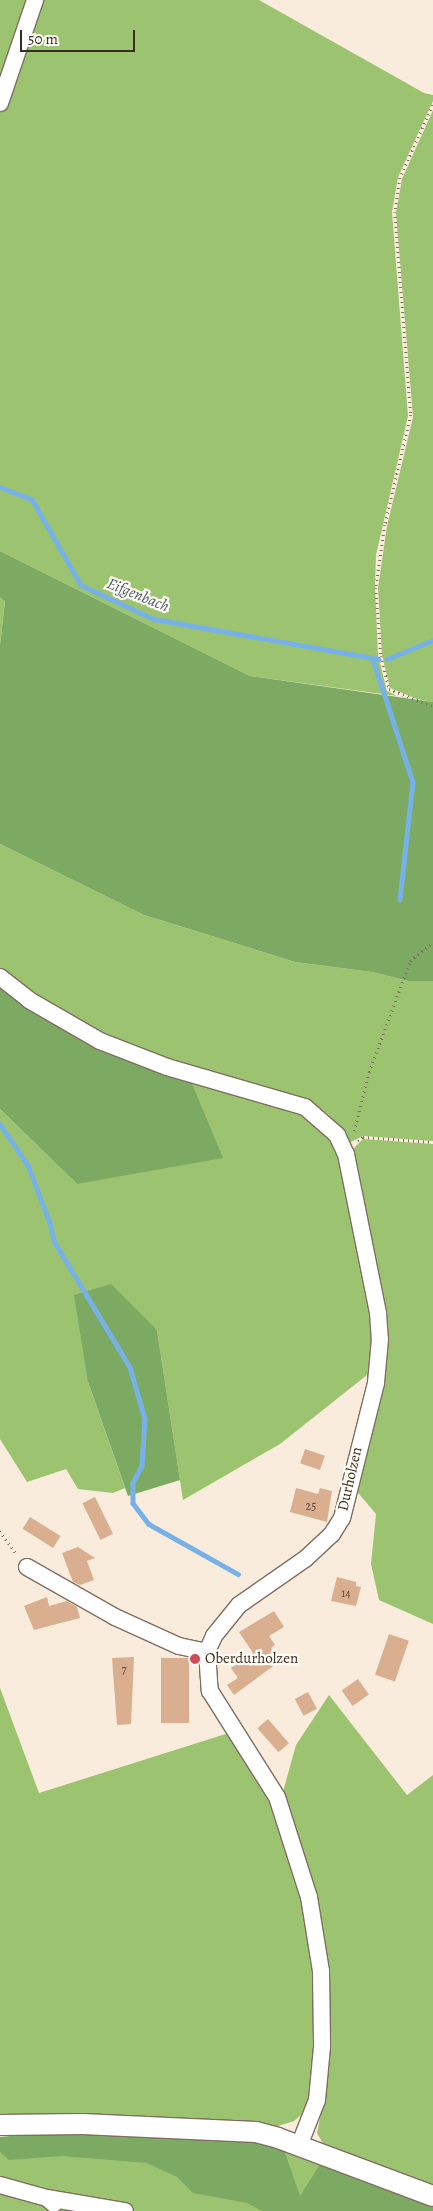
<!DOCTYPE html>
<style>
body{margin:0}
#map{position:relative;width:433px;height:2211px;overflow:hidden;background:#f9ecdc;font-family:Alegreya,serif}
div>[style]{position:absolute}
.green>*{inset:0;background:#9cc470}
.forest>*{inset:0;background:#7daa62}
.stream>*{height:4.5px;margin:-2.25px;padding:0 2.25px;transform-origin:2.25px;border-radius:2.25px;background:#77b1e8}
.building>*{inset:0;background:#d9af90;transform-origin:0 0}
.path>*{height:2.5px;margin-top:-1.25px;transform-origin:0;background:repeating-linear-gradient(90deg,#7e6e60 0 1px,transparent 0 5px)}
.roads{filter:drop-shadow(1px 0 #7e6e60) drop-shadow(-1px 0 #7e6e60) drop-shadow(0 1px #7e6e60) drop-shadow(0 -1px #7e6e60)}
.minor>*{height:16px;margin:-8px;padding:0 8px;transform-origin:8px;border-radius:8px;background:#fff}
.major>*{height:20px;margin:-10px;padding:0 10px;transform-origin:10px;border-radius:10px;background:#fff}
.dots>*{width:14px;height:14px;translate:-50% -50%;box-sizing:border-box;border:2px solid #fdfcf7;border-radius:50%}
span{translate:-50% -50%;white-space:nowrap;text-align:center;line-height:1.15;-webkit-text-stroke:4.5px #fdfcf7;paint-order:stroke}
.number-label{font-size:12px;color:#624b3a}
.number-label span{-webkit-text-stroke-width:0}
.street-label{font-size:15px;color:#3b2a1e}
.poi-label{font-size:15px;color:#3b2a1e}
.left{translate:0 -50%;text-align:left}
.water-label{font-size:16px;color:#505965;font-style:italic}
.scale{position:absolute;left:20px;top:30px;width:115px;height:22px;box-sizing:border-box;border:2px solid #3b2a1e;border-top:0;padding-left:6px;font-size:15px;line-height:18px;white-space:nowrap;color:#3b2a1e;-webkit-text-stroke:4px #fdfcf7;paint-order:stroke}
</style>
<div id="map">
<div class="green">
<i style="clip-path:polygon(0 0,30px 0,0 87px)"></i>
<i style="clip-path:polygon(40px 0,259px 0,424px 93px,433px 95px,433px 101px,398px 177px,392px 212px,408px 416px,376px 555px,375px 586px,378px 655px,387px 691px,397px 696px,250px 676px,0 551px,0 112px)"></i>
<i style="clip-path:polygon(433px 110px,433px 702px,417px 699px,390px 688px,382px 655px,378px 588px,387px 526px,413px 417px,396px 213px,402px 179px)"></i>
<i style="clip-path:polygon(0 597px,5px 600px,0 645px)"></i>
<i style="clip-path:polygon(0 844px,144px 915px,295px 962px,372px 972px,408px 981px,433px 981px,433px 1141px,363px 1136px,349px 1143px,328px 1114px,308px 1101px,168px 1063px,101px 1036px,32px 996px,0 972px)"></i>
<i style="clip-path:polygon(190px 1079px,292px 1108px,316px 1122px,332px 1139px,340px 1155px,374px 1331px,372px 1371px,280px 1444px,183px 1500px,157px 1330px,88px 1382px,125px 1488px,113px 1493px,78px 1489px,66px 1469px,27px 1482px,0 1439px,0 1109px,77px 1184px)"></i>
<i style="clip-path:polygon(363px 1139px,433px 1144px,433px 1624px,379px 1600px,371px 1564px,376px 1514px,354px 1488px,382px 1385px,352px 1150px)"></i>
<i style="clip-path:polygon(0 1688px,39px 1793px,232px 1732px,256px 1766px,291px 1848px,317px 1972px,314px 2078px,307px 2110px,294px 2121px,275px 2127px,0 2119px)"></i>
<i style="clip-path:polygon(329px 1695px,407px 1795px,433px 1775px,433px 2190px,325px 2147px,317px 2133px,326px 2088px,328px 1971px,281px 1799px,296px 1745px)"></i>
<i style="clip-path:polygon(0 2137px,283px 2147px,433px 2211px,0 2211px)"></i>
</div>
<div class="forest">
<i style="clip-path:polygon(0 551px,250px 676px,433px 702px,433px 981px,408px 981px,372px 972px,295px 962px,144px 915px,0 844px,0 645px,5px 601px,0 597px)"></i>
<i style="clip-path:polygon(0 983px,190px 1079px,223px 1158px,77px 1184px,0 1109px)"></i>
<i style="clip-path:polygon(111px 1284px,157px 1330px,180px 1480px,128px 1496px,88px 1382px,74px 1295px)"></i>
<i style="clip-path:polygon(62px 2131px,228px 2138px,283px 2147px,300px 2196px,321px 2163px,433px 2203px,433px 2211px,262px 2211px,247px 2203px,193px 2193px,177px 2177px,147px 2163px,62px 2156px,9px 2160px,0 2152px,0 2137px)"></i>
</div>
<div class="stream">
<i style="left:0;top:487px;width:34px;rotate:21deg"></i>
<i style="left:32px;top:499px;width:99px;rotate:60.3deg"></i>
<i style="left:81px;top:585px;width:81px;rotate:25deg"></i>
<i style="left:154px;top:619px;width:228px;rotate:10.1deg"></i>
<i style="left:373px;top:659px;width:129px;rotate:72deg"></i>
<i style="left:413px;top:782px;width:118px;rotate:96.3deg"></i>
<i style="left:387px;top:659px;width:50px;rotate:-22.4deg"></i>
<i style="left:0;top:1124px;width:50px;rotate:55.7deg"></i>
<i style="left:28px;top:1165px;width:62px;rotate:69.2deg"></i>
<i style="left:50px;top:1223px;width:18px;rotate:77deg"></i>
<i style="left:54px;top:1241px;width:147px;rotate:58.9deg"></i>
<i style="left:130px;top:1367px;width:54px;rotate:73.9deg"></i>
<i style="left:145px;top:1419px;width:47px;rotate:93.7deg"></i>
<i style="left:142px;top:1466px;width:19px;rotate:118deg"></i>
<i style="left:133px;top:1483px;width:20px;rotate:90deg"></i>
<i style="left:133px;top:1503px;width:26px;rotate:53deg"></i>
<i style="left:149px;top:1524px;width:102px;rotate:29.3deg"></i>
</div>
<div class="building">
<i style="left:305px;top:1449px;width:21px;height:15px;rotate:19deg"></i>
<i style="clip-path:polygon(296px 1488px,318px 1494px,320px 1488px,332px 1491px,327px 1522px,290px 1512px)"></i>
<i style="left:95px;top:1497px;width:41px;height:14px;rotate:64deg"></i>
<i style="left:30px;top:1517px;width:36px;height:14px;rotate:32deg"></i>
<i style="clip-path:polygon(78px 1547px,95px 1558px,87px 1561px,94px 1580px,80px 1585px,73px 1582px,62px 1553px)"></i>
<i style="clip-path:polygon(337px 1577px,356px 1582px,356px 1586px,361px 1587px,356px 1606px,331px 1601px)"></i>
<i style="clip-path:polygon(47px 1597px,49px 1606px,67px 1601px,77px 1607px,80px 1618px,34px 1630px,24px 1606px)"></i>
<i style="clip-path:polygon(274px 1611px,284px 1627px,269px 1636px,275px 1645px,271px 1648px,280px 1661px,234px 1695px,227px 1685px,238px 1678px,231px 1668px,253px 1653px,239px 1632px)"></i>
<i style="left:389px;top:1634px;width:21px;height:43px;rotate:19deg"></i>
<i style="clip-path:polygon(134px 1657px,131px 1724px,117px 1725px,112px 1658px)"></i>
<i style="left:161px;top:1658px;width:28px;height:65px"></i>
<i style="left:358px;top:1679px;width:19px;height:20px;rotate:55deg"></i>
<i style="left:308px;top:1692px;width:19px;height:15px;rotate:62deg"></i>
<i style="left:268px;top:1719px;width:32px;height:14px;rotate:49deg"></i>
</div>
<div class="path">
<i style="left:433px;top:105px;width:80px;rotate:114.3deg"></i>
<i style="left:400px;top:178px;width:34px;rotate:98deg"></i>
<i style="left:395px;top:212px;width:204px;rotate:85.5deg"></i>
<i style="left:411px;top:415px;width:113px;rotate:103.3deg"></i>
<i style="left:385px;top:525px;width:64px;rotate:98.1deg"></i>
<i style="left:376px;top:588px;width:68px;rotate:85.8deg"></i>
<i style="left:381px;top:656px;width:34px;rotate:76deg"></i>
<i style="left:389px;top:689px;width:47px;rotate:21.1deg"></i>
<i style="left:354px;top:1131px;width:61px;rotate:-75.7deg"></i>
<i style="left:369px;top:1072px;width:118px;rotate:-69.7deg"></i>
<i style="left:410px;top:961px;width:30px;rotate:-40deg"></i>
<i style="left:358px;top:1141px;width:6px;rotate:-39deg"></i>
<i style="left:363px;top:1137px;width:70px;rotate:4.1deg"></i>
<i style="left:0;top:1531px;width:29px;rotate:54deg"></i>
</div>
<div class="roads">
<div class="minor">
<i style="left:0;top:103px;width:109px;rotate:-71.2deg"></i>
<i style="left:0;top:977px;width:37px;rotate:38deg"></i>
<i style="left:29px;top:1000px;width:82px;rotate:30deg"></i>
<i style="left:100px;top:1041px;width:72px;rotate:21.2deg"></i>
<i style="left:167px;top:1067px;width:144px;rotate:16.2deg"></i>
<i style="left:305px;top:1107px;width:43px;rotate:41.2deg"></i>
<i style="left:337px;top:1135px;width:21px;rotate:65deg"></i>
<i style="left:346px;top:1154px;width:162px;rotate:78.6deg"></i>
<i style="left:378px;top:1313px;width:26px;rotate:86deg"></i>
<i style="left:380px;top:1339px;width:44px;rotate:95.2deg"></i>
<i style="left:376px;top:1383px;width:139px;rotate:104.1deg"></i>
<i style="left:342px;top:1518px;width:19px;rotate:122deg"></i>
<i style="left:332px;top:1534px;width:37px;rotate:137deg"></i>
<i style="left:305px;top:1559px;width:80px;rotate:145.1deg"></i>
<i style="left:239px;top:1605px;width:40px;rotate:129deg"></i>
<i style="left:214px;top:1636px;width:17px;rotate:114deg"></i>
<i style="left:207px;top:1652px;width:39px;rotate:86deg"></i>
<i style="left:210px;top:1691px;width:125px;rotate:57.7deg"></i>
<i style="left:277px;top:1797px;width:105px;rotate:72.3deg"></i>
<i style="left:309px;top:1897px;width:75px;rotate:80.8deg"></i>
<i style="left:321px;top:1971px;width:76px;rotate:89.2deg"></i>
<i style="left:322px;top:2047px;width:53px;rotate:95.4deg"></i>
<i style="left:317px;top:2100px;width:49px;rotate:111.4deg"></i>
<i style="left:27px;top:1567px;width:101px;rotate:29.6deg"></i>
<i style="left:115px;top:1617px;width:70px;rotate:24.4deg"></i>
<i style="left:179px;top:1646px;width:29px;rotate:12deg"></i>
<i style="left:0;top:2185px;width:49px;rotate:15.5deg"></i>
<i style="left:47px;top:2198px;width:9px;rotate:41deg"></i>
<i style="left:47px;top:2198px;width:79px;rotate:9.5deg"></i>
</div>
<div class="major">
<i style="left:0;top:2125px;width:82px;rotate:-0.7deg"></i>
<i style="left:82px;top:2124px;width:174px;rotate:2.6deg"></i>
<i style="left:256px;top:2132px;width:23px;rotate:15deg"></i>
<i style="left:278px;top:2138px;width:165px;rotate:20.5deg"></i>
</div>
</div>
<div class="dots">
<i style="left:195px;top:1659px;background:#d1495b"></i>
</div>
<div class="number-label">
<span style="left:311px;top:1507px">25</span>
<span style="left:346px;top:1594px">14</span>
<span style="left:124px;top:1670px">7</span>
</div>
<div class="street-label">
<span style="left:350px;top:1479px;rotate:-77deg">Durholzen</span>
</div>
<div class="poi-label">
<span class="left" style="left:205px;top:1659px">Oberdurholzen</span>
</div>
<div class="water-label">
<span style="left:138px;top:595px;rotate:22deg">Eifgenbach</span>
</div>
<div class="scale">50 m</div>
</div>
